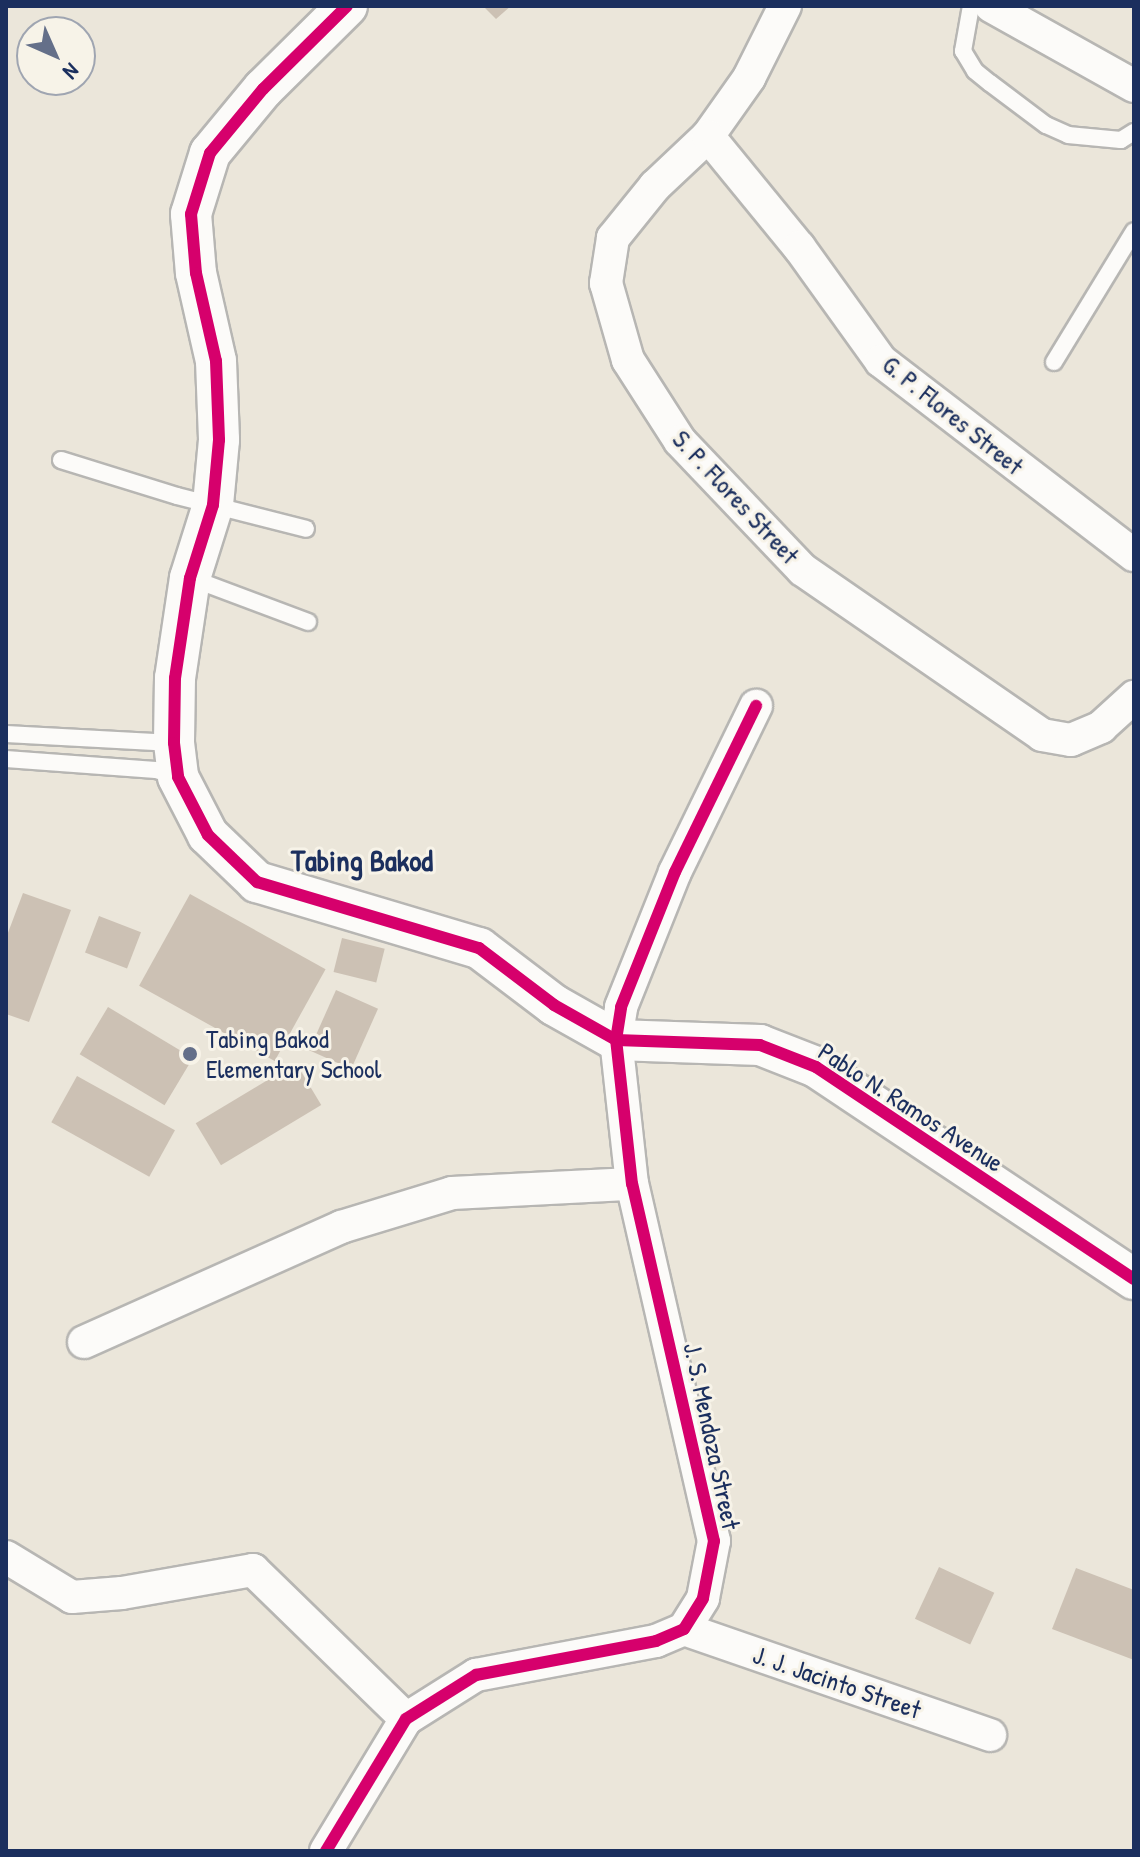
<!DOCTYPE html>
<style>
body{margin:0}
#map{position:relative;width:1140px;height:1857px;overflow:hidden;background:#ebe6da;font-family:"Patrick Hand",sans-serif}
div>[style]{position:absolute}
.building>*{inset:0;background:#ccc1b4;transform-origin:0 0}
.roads{filter:drop-shadow(2px 0 #b7b6b3) drop-shadow(-2px 0 #b7b6b3) drop-shadow(0 2px #b7b6b3) drop-shadow(0 -2px #b7b6b3)}
.service>*{height:16px;margin:-8px;padding:0 8px;transform-origin:8px;border-radius:8px;background:#fcfbf9}
.minor>*{height:32px;margin:-16px;padding:0 16px;transform-origin:16px;border-radius:16px;background:#fcfbf9}
.tertiary>*{height:40px;margin:-20px;padding:0 20px;transform-origin:20px;border-radius:20px;background:#fcfbf9}
.cycleway>*{height:12px;margin:-6px;padding:0 6px;transform-origin:6px;border-radius:6px;background:#d6006c}
.dots>*{width:22px;height:22px;translate:-50% -50%;box-sizing:border-box;border:4px solid #f7f3e8;border-radius:50%}
span{translate:-50% -50%;white-space:nowrap;text-align:center;line-height:1.15;-webkit-text-stroke:6px #f7f3e8;paint-order:stroke}
.street-label{font-size:26px;color:#1b2f5e}
.poi-label{font-size:26px;color:#1b2f5e}
.left{translate:0 -50%;text-align:left}
.quarter-label{font-size:30px;color:#1b2f5e;font-weight:700}
.frame{position:absolute;inset:0;border:8px solid #1b2f5e;pointer-events:none}
.north{position:absolute;left:16px;top:16px;width:80px;height:80px;box-sizing:border-box;background:#f7f3e8;border:2px solid #9fa5b1;border-radius:50%;rotate:135deg;font-size:22px;font-weight:700;line-height:32px;text-align:center;color:#1b2f5e}
.north::after{content:'';display:block;margin:auto;width:28px;height:36px;background:#646f89;clip-path:polygon(50% 0,100% 100%,50% 72%,0 100%)}
</style>
<div id="map">
<div class="building">
<i style="clip-path:polygon(483px 6px,511px 6px,496px 19px)"></i>
<i style="clip-path:polygon(23px 893px,71px 910px,29px 1022px,6px 1014px,6px 938px)"></i>
<i style="left:190px;top:894px;width:155px;height:105px;rotate:29deg"></i>
<i style="left:99px;top:916px;width:45px;height:39px;rotate:21deg"></i>
<i style="left:342px;top:938px;width:44px;height:35px;rotate:14deg"></i>
<i style="left:336px;top:990px;width:46px;height:66px;rotate:24deg"></i>
<i style="left:108px;top:1007px;width:99px;height:55px;rotate:31deg"></i>
<i style="left:296px;top:1063px;width:49px;height:117px;rotate:59deg"></i>
<i style="left:77px;top:1076px;width:112px;height:53px;rotate:29deg"></i>
<i style="left:939px;top:1567px;width:61px;height:57px;rotate:25deg"></i>
<i style="clip-path:polygon(1076px 1568px,1134px 1590px,1134px 1660px,1052px 1629px)"></i>
</div>
<div class="roads">
<div class="service">
<i style="left:971px;top:6px;width:46px;rotate:100.1deg"></i>
<i style="left:963px;top:51px;width:23px;rotate:59deg"></i>
<i style="left:975px;top:71px;width:19px;rotate:39deg"></i>
<i style="left:990px;top:83px;width:70px;rotate:36.9deg"></i>
<i style="left:1046px;top:125px;width:24px;rotate:24deg"></i>
<i style="left:1068px;top:135px;width:53px;rotate:5.4deg"></i>
<i style="left:1121px;top:140px;width:15px;rotate:-32deg"></i>
<i style="left:1054px;top:362px;width:153px;rotate:-58.6deg"></i>
<i style="left:61px;top:460px;width:121px;rotate:17.2deg"></i>
<i style="left:177px;top:496px;width:133px;rotate:14.3deg"></i>
<i style="left:191px;top:578px;width:125px;rotate:20.6deg"></i>
<i style="left:6px;top:734px;width:167px;rotate:3.1deg"></i>
<i style="left:6px;top:759px;width:150px;rotate:4.2deg"></i>
<i style="left:156px;top:770px;width:22px;rotate:18deg"></i>
</div>
<div class="minor">
<i style="left:785px;top:6px;width:80px;rotate:116.6deg"></i>
<i style="left:749px;top:78px;width:71px;rotate:125.3deg"></i>
<i style="left:708px;top:136px;width:73px;rotate:136.7deg"></i>
<i style="left:655px;top:186px;width:67px;rotate:128.9deg"></i>
<i style="left:613px;top:238px;width:46px;rotate:98.8deg"></i>
<i style="left:606px;top:283px;width:80px;rotate:74.1deg"></i>
<i style="left:628px;top:360px;width:96px;rotate:57.3deg"></i>
<i style="left:680px;top:441px;width:178px;rotate:46.4deg"></i>
<i style="left:803px;top:570px;width:290px;rotate:34.6deg"></i>
<i style="left:1042px;top:735px;width:29px;rotate:10deg"></i>
<i style="left:1071px;top:740px;width:33px;rotate:-23deg"></i>
<i style="left:1101px;top:727px;width:45px;rotate:-42.3deg"></i>
<i style="left:991px;top:6px;width:164px;rotate:29.2deg"></i>
<i style="left:708px;top:136px;width:144px;rotate:50.7deg"></i>
<i style="left:799px;top:247px;width:140px;rotate:54.3deg"></i>
<i style="left:881px;top:361px;width:319px;rotate:37.5deg"></i>
<i style="left:84px;top:1342px;width:282px;rotate:-24.1deg"></i>
<i style="left:341px;top:1227px;width:116px;rotate:-17deg"></i>
<i style="left:452px;top:1193px;width:180px;rotate:-2.9deg"></i>
<i style="left:6px;top:1557px;width:77px;rotate:31.2deg"></i>
<i style="left:72px;top:1597px;width:50px;rotate:-4.6deg"></i>
<i style="left:122px;top:1593px;width:133px;rotate:-10deg"></i>
<i style="left:253px;top:1570px;width:214px;rotate:44.2deg"></i>
<i style="left:684px;top:1629px;width:324px;rotate:19.1deg"></i>
<i style="left:326px;top:1851px;width:154px;rotate:-58.8deg"></i>
<i style="left:406px;top:1719px;width:83px;rotate:-32.2deg"></i>
<i style="left:476px;top:1675px;width:183px;rotate:-10.7deg"></i>
<i style="left:656px;top:1641px;width:30px;rotate:-23deg"></i>
<i style="left:684px;top:1629px;width:36px;rotate:-58deg"></i>
<i style="left:703px;top:1598px;width:58px;rotate:-79.1deg"></i>
<i style="left:714px;top:1541px;width:366px;rotate:-102.9deg"></i>
<i style="left:632px;top:1184px;width:145px;rotate:-96.3deg"></i>
<i style="left:616px;top:1040px;width:33px;rotate:-81deg"></i>
<i style="left:621px;top:1007px;width:145px;rotate:-68.2deg"></i>
<i style="left:675px;top:872px;width:185px;rotate:-64deg"></i>
</div>
<div class="tertiary">
<i style="left:347px;top:6px;width:118px;rotate:135.3deg"></i>
<i style="left:263px;top:89px;width:83px;rotate:129.6deg"></i>
<i style="left:210px;top:153px;width:64px;rotate:107.3deg"></i>
<i style="left:191px;top:214px;width:59px;rotate:85.2deg"></i>
<i style="left:196px;top:273px;width:90px;rotate:77.2deg"></i>
<i style="left:216px;top:361px;width:79px;rotate:87.8deg"></i>
<i style="left:219px;top:440px;width:65px;rotate:95.3deg"></i>
<i style="left:213px;top:505px;width:77px;rotate:107.5deg"></i>
<i style="left:190px;top:578px;width:101px;rotate:98.5deg"></i>
<i style="left:175px;top:678px;width:65px;rotate:90.9deg"></i>
<i style="left:174px;top:743px;width:34px;rotate:83deg"></i>
<i style="left:178px;top:777px;width:65px;rotate:62.7deg"></i>
<i style="left:208px;top:835px;width:68px;rotate:43.8deg"></i>
<i style="left:257px;top:882px;width:232px;rotate:16.6deg"></i>
<i style="left:479px;top:948px;width:94px;rotate:37.2deg"></i>
<i style="left:554px;top:1005px;width:71px;rotate:29.4deg"></i>
<i style="left:616px;top:1040px;width:144px;rotate:2deg"></i>
<i style="left:760px;top:1045px;width:60px;rotate:21.4deg"></i>
<i style="left:816px;top:1067px;width:382px;rotate:33.7deg"></i>
</div>
</div>
<div class="cycleway">
<i style="left:347px;top:6px;width:118px;rotate:135.3deg"></i>
<i style="left:263px;top:89px;width:83px;rotate:129.6deg"></i>
<i style="left:210px;top:153px;width:64px;rotate:107.3deg"></i>
<i style="left:191px;top:214px;width:59px;rotate:85.2deg"></i>
<i style="left:196px;top:273px;width:90px;rotate:77.2deg"></i>
<i style="left:216px;top:361px;width:79px;rotate:87.8deg"></i>
<i style="left:219px;top:440px;width:65px;rotate:95.3deg"></i>
<i style="left:213px;top:505px;width:77px;rotate:107.5deg"></i>
<i style="left:190px;top:578px;width:101px;rotate:98.5deg"></i>
<i style="left:175px;top:678px;width:65px;rotate:90.9deg"></i>
<i style="left:174px;top:743px;width:34px;rotate:83deg"></i>
<i style="left:178px;top:777px;width:65px;rotate:62.7deg"></i>
<i style="left:208px;top:835px;width:68px;rotate:43.8deg"></i>
<i style="left:257px;top:882px;width:232px;rotate:16.6deg"></i>
<i style="left:479px;top:948px;width:94px;rotate:37.2deg"></i>
<i style="left:554px;top:1005px;width:71px;rotate:29.4deg"></i>
<i style="left:616px;top:1040px;width:144px;rotate:2deg"></i>
<i style="left:760px;top:1045px;width:60px;rotate:21.4deg"></i>
<i style="left:816px;top:1067px;width:382px;rotate:33.7deg"></i>
<i style="left:326px;top:1851px;width:154px;rotate:-58.8deg"></i>
<i style="left:406px;top:1719px;width:83px;rotate:-32.2deg"></i>
<i style="left:476px;top:1675px;width:183px;rotate:-10.7deg"></i>
<i style="left:656px;top:1641px;width:30px;rotate:-23deg"></i>
<i style="left:684px;top:1629px;width:36px;rotate:-58deg"></i>
<i style="left:703px;top:1598px;width:58px;rotate:-79.1deg"></i>
<i style="left:714px;top:1541px;width:366px;rotate:-102.9deg"></i>
<i style="left:632px;top:1184px;width:145px;rotate:-96.3deg"></i>
<i style="left:616px;top:1040px;width:33px;rotate:-81deg"></i>
<i style="left:621px;top:1007px;width:145px;rotate:-68.2deg"></i>
<i style="left:675px;top:872px;width:185px;rotate:-64deg"></i>
</div>
<div class="dots">
<i style="left:190px;top:1054px;background:#646f89"></i>
</div>
<div class="street-label">
<span style="left:953px;top:415px;rotate:39deg">G. P. Flores Street</span>
<span style="left:736px;top:497px;rotate:47deg">S. P. Flores Street</span>
<span style="left:911px;top:1107px;rotate:33deg">Pablo N. Ramos Avenue</span>
<span style="left:712px;top:1436px;rotate:78deg">J. S. Mendoza Street</span>
<span style="left:837px;top:1682px;rotate:19deg">J. J. Jacinto Street</span>
</div>
<div class="poi-label">
<span class="left" style="left:206px;top:1054px">Tabing Bakod<br>Elementary School</span>
</div>
<div class="quarter-label">
<span style="left:362px;top:860px">Tabing Bakod</span>
</div>
<div class="frame"></div>
<div class="north">N</div>
</div>
